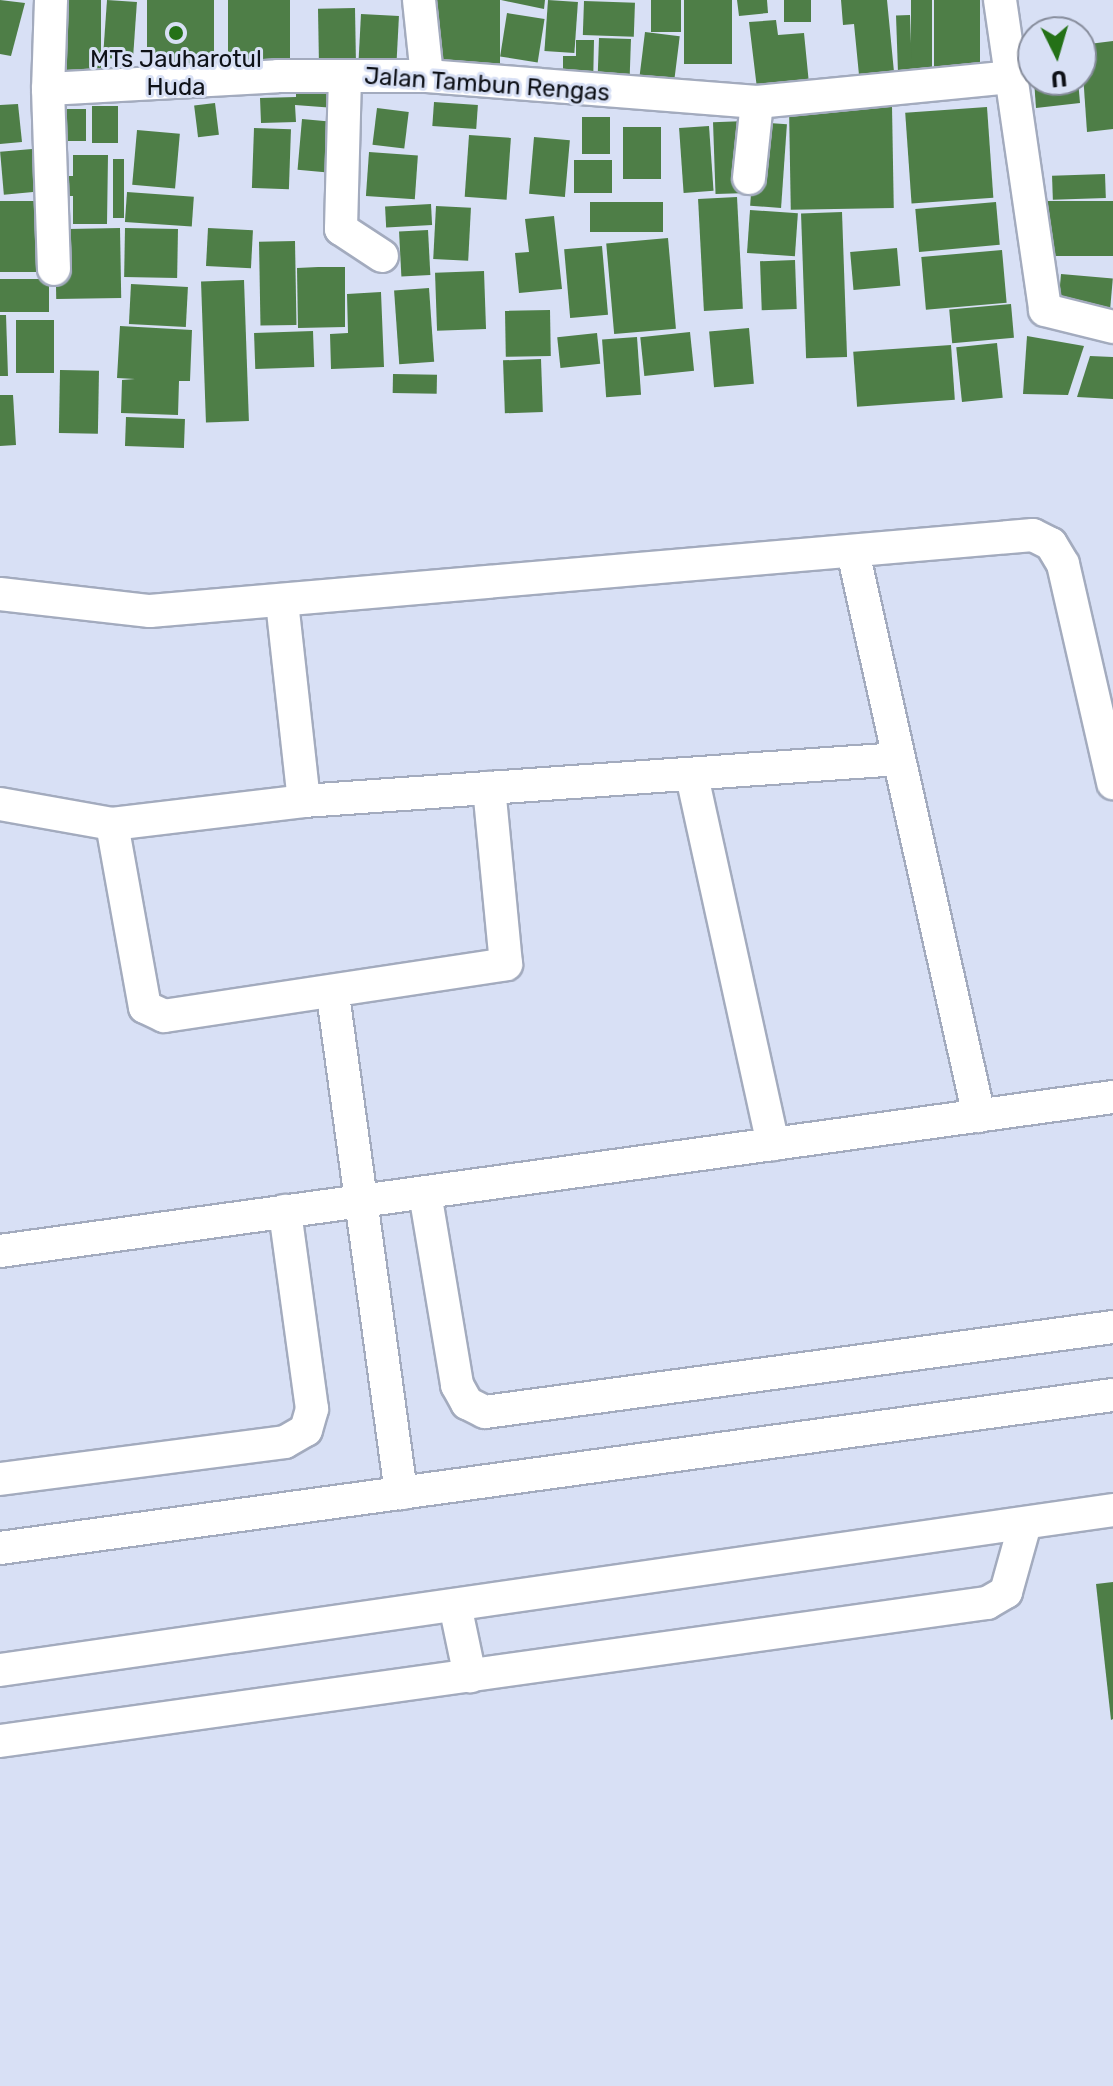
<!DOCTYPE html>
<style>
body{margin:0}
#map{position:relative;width:1113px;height:2086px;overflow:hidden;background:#d8e0f5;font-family:Rubik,sans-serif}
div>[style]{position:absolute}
.building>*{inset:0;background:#4e7e47;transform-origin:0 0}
.roads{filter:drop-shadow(2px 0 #a3abbe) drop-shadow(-2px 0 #a3abbe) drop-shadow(0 2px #a3abbe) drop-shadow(0 -2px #a3abbe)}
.minor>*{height:32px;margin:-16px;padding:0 16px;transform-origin:16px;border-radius:16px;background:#fff}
.dots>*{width:22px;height:22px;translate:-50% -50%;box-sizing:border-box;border:4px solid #d8e0f5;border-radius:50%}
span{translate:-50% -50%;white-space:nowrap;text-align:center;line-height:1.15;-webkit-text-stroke:6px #d8e0f5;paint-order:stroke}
.poi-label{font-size:24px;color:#0e1117}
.street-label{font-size:24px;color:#0e1117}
.north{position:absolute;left:1017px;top:16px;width:80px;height:80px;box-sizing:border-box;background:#d8e0f5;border:2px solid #878d9c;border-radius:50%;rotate:175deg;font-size:22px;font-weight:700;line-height:32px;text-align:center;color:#0e1117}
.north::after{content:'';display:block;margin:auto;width:28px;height:36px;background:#247117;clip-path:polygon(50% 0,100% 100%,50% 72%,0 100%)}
</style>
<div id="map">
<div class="building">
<i style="clip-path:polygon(0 0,25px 3px,11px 56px,0 54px)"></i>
<i style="left:67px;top:0;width:34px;height:76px"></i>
<i style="left:107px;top:0;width:30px;height:58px;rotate:4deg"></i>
<i style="left:147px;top:0;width:67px;height:67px"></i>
<i style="left:228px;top:0;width:62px;height:75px"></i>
<i style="left:432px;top:0;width:68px;height:75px"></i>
<i style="clip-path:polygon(501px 0,545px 0,544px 9px)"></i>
<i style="left:548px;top:0;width:30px;height:51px;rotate:4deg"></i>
<i style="left:651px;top:0;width:30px;height:32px"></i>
<i style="left:684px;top:0;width:48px;height:64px"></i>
<i style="clip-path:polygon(737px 0,767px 0,768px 13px,739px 16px)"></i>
<i style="left:784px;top:0;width:27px;height:22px"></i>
<i style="clip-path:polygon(841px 0,887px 0,894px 72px,859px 75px,854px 24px,843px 25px)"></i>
<i style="left:911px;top:0;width:21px;height:81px"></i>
<i style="left:934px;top:0;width:46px;height:71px"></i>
<i style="left:584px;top:1px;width:51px;height:34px;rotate:2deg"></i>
<i style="left:355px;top:8px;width:54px;height:37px;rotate:89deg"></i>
<i style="left:507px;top:13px;width:38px;height:44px;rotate:9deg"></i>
<i style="left:361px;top:14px;width:38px;height:45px;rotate:3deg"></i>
<i style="left:910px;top:15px;width:69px;height:14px;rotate:88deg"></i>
<i style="clip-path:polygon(776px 20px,778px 35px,804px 33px,810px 94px,758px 97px,749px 22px)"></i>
<i style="left:645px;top:32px;width:35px;height:54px;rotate:7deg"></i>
<i style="left:599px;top:38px;width:32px;height:51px;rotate:2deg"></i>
<i style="clip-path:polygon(576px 40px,594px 40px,593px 89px,563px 89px,563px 56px,576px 56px)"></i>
<i style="clip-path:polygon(1113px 41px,1113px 129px,1087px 132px,1081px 45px)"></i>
<i style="clip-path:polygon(1034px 80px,1078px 80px,1080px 103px,1036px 108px)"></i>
<i style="clip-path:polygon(296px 85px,336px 87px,335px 108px,295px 105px,296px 122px,261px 123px,260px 98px,296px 97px)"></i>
<i style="left:434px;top:102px;width:44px;height:24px;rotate:4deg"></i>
<i style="left:215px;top:103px;width:32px;height:21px;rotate:83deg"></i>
<i style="clip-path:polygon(18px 104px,22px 142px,0 144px,0 105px)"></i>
<i style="left:92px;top:106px;width:26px;height:37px"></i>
<i style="left:892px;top:106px;width:102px;height:103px;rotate:89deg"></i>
<i style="left:987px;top:107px;width:91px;height:82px;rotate:86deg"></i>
<i style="left:377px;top:108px;width:32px;height:37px;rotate:7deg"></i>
<i style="left:86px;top:109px;width:32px;height:30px;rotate:90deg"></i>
<i style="left:582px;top:117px;width:28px;height:37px"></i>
<i style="left:302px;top:119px;width:33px;height:51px;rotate:5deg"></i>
<i style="left:746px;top:121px;width:72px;height:33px;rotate:88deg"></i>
<i style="left:756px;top:122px;width:31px;height:84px;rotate:4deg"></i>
<i style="left:709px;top:126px;width:65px;height:30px;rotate:86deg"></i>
<i style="left:661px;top:127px;width:52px;height:38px;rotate:90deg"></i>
<i style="left:254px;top:128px;width:37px;height:60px;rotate:2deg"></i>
<i style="left:137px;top:130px;width:43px;height:55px;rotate:5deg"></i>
<i style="left:469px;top:135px;width:42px;height:62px;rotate:4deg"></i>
<i style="left:534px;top:137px;width:36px;height:57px;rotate:5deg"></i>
<i style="left:32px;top:149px;width:43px;height:32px;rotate:85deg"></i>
<i style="left:369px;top:152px;width:49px;height:44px;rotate:4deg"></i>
<i style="clip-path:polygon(73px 155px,108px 155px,107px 224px,73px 224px,73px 196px,57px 196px,57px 176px,73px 176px)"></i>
<i style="left:113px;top:159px;width:11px;height:59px"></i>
<i style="left:574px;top:160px;width:38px;height:33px"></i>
<i style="left:1105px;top:174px;width:24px;height:53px;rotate:88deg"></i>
<i style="left:127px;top:192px;width:67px;height:30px;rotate:4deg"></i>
<i style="left:737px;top:197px;width:112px;height:39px;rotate:87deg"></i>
<i style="left:0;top:201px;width:43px;height:71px"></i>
<i style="left:1113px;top:201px;width:55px;height:67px;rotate:90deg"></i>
<i style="left:663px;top:202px;width:30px;height:73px;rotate:90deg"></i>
<i style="left:996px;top:202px;width:43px;height:81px;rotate:85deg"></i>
<i style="left:431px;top:204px;width:21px;height:46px;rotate:87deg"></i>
<i style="left:436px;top:206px;width:35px;height:53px;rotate:3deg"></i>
<i style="left:750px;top:210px;width:48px;height:43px;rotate:4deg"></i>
<i style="left:842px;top:212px;width:145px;height:41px;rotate:88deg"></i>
<i style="clip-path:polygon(554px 216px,562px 289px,519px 293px,515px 253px,529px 252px,525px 219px)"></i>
<i style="left:120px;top:228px;width:70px;height:65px;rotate:89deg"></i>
<i style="left:125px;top:228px;width:53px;height:49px;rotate:1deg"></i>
<i style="left:208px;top:228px;width:45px;height:38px;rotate:3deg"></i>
<i style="left:428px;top:230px;width:45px;height:29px;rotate:87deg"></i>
<i style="left:668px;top:238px;width:91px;height:62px;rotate:85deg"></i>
<i style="left:295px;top:241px;width:84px;height:36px;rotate:89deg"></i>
<i style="left:602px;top:246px;width:69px;height:38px;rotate:85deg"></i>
<i style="left:897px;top:248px;width:38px;height:47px;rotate:85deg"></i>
<i style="left:1002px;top:250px;width:53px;height:81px;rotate:85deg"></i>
<i style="left:795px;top:260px;width:49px;height:35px;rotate:88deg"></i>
<i style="clip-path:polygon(318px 267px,345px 267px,345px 327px,298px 328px,297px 268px)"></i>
<i style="left:484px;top:271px;width:58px;height:49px;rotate:88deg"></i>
<i style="left:1061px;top:274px;width:52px;height:39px;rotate:5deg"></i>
<i style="left:0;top:279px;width:49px;height:33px"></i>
<i style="left:244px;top:280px;width:141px;height:43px;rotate:88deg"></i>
<i style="left:131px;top:284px;width:57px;height:40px;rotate:3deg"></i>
<i style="left:429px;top:288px;width:74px;height:35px;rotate:86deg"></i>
<i style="clip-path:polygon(381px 292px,384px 367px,331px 369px,330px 334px,348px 333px,347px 294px)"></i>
<i style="left:1011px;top:304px;width:34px;height:62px;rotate:85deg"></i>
<i style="left:550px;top:310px;width:46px;height:45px;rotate:89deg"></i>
<i style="clip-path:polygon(0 315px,6px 315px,8px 376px,0 376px)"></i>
<i style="left:16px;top:320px;width:38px;height:53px"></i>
<i style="clip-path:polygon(120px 326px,192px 330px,190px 381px,179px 381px,178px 415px,121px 413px,122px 380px,135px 379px,117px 378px)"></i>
<i style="left:749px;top:328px;width:56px;height:40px;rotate:85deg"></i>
<i style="left:313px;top:331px;width:36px;height:59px;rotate:88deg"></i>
<i style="left:690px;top:332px;width:39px;height:50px;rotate:84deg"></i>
<i style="left:597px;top:333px;width:31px;height:40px;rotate:84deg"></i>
<i style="clip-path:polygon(1027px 336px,1084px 346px,1068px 395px,1023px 394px)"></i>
<i style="left:637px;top:337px;width:58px;height:35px;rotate:86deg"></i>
<i style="left:997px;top:343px;width:55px;height:41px;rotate:84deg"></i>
<i style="left:951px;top:345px;width:55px;height:98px;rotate:86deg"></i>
<i style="clip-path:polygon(1090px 356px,1113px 357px,1113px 399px,1077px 397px)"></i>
<i style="left:541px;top:359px;width:53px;height:38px;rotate:88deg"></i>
<i style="left:60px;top:370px;width:39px;height:63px;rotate:1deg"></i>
<i style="left:393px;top:374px;width:44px;height:19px;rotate:1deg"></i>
<i style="clip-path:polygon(0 395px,13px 395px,16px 445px,0 446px)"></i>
<i style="left:126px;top:417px;width:59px;height:29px;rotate:2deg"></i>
<i style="clip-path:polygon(1113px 1582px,1113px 1719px,1111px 1720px,1096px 1584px)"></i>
</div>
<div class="roads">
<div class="minor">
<i style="left:51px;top:0;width:89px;rotate:91.9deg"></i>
<i style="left:48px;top:89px;width:230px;rotate:-3.2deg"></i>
<i style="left:278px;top:76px;width:149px"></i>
<i style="left:427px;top:76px;width:331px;rotate:4.5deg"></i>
<i style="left:757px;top:102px;width:257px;rotate:-5.6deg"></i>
<i style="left:419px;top:0;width:76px;rotate:84deg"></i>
<i style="left:1000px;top:0;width:313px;rotate:81.7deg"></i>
<i style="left:1045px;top:310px;width:70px;rotate:14deg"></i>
<i style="left:345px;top:76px;width:153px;rotate:91.5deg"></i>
<i style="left:341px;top:229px;width:49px;rotate:33.4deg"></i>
<i style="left:48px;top:89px;width:180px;rotate:88.1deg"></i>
<i style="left:749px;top:178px;width:76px;rotate:-84deg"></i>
<i style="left:853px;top:552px;width:578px;rotate:77.41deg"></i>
<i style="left:0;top:594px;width:151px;rotate:6.5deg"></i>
<i style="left:150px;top:611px;width:886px;rotate:-4.92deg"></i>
<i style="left:1033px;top:535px;width:20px;rotate:27deg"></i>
<i style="left:1051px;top:544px;width:23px;rotate:59deg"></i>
<i style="left:1063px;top:564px;width:225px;rotate:77.1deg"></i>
<i style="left:282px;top:602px;width:200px;rotate:83.7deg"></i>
<i style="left:692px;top:776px;width:377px;rotate:77.6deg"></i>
<i style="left:0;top:804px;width:114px;rotate:10.1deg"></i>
<i style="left:112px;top:824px;width:193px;rotate:-6.8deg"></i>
<i style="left:304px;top:801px;width:596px;rotate:-4.04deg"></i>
<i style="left:112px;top:824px;width:186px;rotate:79.8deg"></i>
<i style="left:145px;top:1007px;width:21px;rotate:25deg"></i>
<i style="left:164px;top:1016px;width:346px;rotate:-8.6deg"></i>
<i style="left:506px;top:964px;width:177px;rotate:-95.5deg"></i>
<i style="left:333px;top:995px;width:503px;rotate:82.22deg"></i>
<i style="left:425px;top:1193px;width:195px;rotate:80.5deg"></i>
<i style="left:457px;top:1385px;width:21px;rotate:61deg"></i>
<i style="left:467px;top:1403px;width:20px;rotate:27deg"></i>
<i style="left:485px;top:1412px;width:634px;rotate:-7.71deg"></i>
<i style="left:0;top:1251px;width:1124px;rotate:-7.88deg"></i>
<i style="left:0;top:1479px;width:287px;rotate:-7.4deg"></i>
<i style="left:285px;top:1442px;width:24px;rotate:-30deg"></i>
<i style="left:306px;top:1430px;width:22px;rotate:-74deg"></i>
<i style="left:312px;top:1409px;width:200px;rotate:-97.8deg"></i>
<i style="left:0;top:1548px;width:1123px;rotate:-7.83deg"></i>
<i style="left:455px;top:1605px;width:73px;rotate:78.1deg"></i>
<i style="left:0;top:1670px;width:1124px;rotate:-8.18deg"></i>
<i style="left:0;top:1741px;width:997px;rotate:-7.96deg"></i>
<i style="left:987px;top:1603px;width:22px;rotate:-30deg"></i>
<i style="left:1006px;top:1592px;width:71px;rotate:-74.4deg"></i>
</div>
</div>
<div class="dots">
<i style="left:176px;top:33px;background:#247117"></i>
</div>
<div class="poi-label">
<span style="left:176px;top:74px">MTs Jauharotul<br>Huda</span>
</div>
<div class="street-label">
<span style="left:487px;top:85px;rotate:4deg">Jalan Tambun Rengas</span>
</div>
<div class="north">U</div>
</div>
